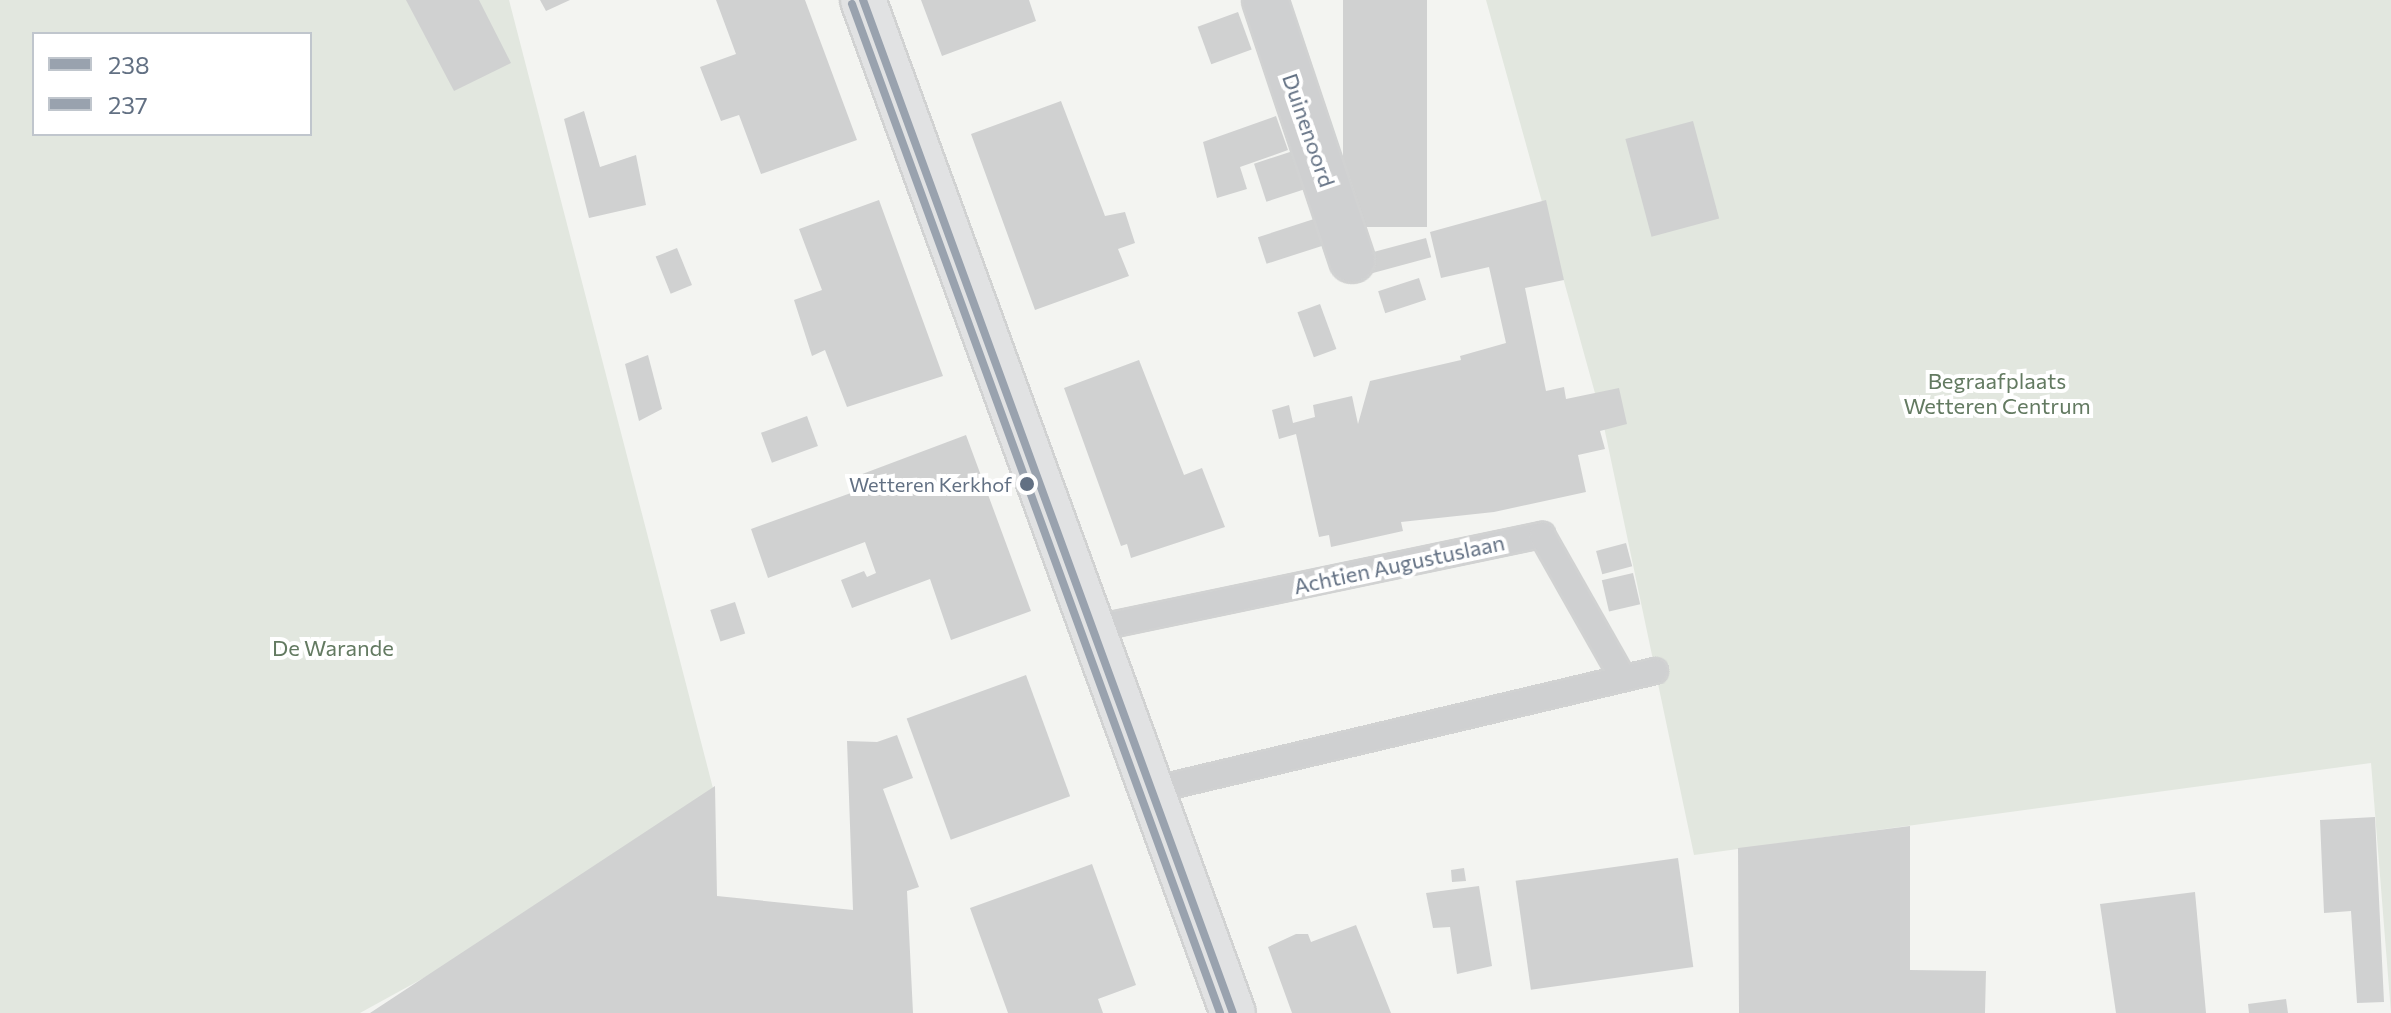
<!DOCTYPE html>
<style>
body{margin:0}
#map{position:relative;width:2391px;height:1013px;overflow:hidden;background:#f3f4f1;font-family:Commissioner,sans-serif}
div>[style]{position:absolute}
.green>*{inset:0;background:#e2e7df}
.building>*{inset:0;background:#d0d1d1;transform-origin:0 0}
.roads{filter:drop-shadow(2px 0 #d1d2d2) drop-shadow(-2px 0 #d1d2d2) drop-shadow(0 2px #d1d2d2) drop-shadow(0 -2px #d1d2d2)}
.service>*{height:24px;margin:-12px;padding:0 12px;transform-origin:12px;border-radius:12px;background:#cfd0d1}
.minor>*{height:44px;margin:-22px;padding:0 22px;transform-origin:22px;border-radius:22px;background:#cfd0d1}
.secondary>*{height:44px;margin:-22px;padding:0 22px;transform-origin:22px;border-radius:22px;background:#e1e2e3}
.bus-1>*{height:8px;margin:-4px;padding:0 4px;transform-origin:4px;border-radius:4px;background:#99a2ae}
.bus-2>*{height:8px;margin:-4px;padding:0 4px;transform-origin:4px;border-radius:4px;background:#99a2ae}
.dots>*{width:22px;height:22px;translate:-50% -50%;box-sizing:border-box;border:4px solid #fff;border-radius:50%}
span{translate:-50% -50%;white-space:nowrap;text-align:center;line-height:1.15;-webkit-text-stroke:8px #fff;paint-order:stroke}
.bus-label{font-size:20px;color:#627083}
.right{translate:-100% -50%;text-align:right}
.street-label{font-size:22px;color:#627083}
.park-label{font-size:22px;color:#637a61}
.legend{position:absolute;left:32px;top:32px;width:280px;height:104px;box-sizing:border-box;background:#fff;border:2px solid #c0c6cd;margin:0;padding:10px 14px;list-style:none;font-size:24px;color:#627083}
.legend li{display:flex;align-items:center;gap:16px;height:40px}
.legend b{width:40px;border:2px solid #c0c6cd}
</style>
<div id="map">
<div class="green">
<i style="clip-path:polygon(evenodd,0 0,509px 0,715px 796px,518px 926px,360px 1013px,0 1013px,0 0,34px 34px,310px 34px,310px 134px,34px 134px,34px 34px)"></i>
<i style="clip-path:polygon(1486px 0,2391px 0,2391px 1013px,2371px 763px,1694px 855px,1603px 422px)"></i>
</div>
<div class="building">
<i style="clip-path:polygon(406px 0,479px 0,511px 63px,454px 91px)"></i>
<i style="clip-path:polygon(540px 0,570px 0,546px 11px)"></i>
<i style="clip-path:polygon(716px 0,805px 0,857px 140px,761px 174px,739px 115px,721px 121px,700px 67px,736px 54px)"></i>
<i style="clip-path:polygon(921px 0,1029px 0,1036px 21px,942px 56px)"></i>
<i style="left:1343px;top:0;width:84px;height:227px"></i>
<i style="left:1238px;top:12px;width:40px;height:43px;rotate:70deg"></i>
<i style="clip-path:polygon(1061px 101px,1105px 216px,1125px 212px,1135px 243px,1118px 249px,1129px 276px,1035px 310px,971px 134px)"></i>
<i style="clip-path:polygon(584px 111px,600px 167px,636px 155px,646px 205px,589px 218px,564px 119px)"></i>
<i style="clip-path:polygon(1276px 116px,1288px 150px,1240px 167px,1247px 189px,1217px 198px,1203px 142px)"></i>
<i style="left:1693px;top:121px;width:101px;height:70px;rotate:75deg"></i>
<i style="left:1293px;top:151px;width:40px;height:41px;rotate:72deg"></i>
<i style="clip-path:polygon(879px 200px,943px 376px,847px 407px,825px 350px,812px 356px,794px 300px,822px 290px,799px 229px)"></i>
<i style="clip-path:polygon(1546px 200px,1564px 280px,1525px 288px,1546px 391px,1564px 387px,1566px 399px,1619px 388px,1627px 424px,1600px 431px,1605px 449px,1578px 455px,1586px 492px,1494px 512px,1401px 522px,1403px 531px,1331px 547px,1329px 535px,1319px 537px,1296px 434px,1279px 439px,1272px 410px,1289px 405px,1293px 423px,1315px 417px,1313px 405px,1352px 396px,1358px 424px,1370px 381px,1461px 360px,1460px 356px,1506px 343px,1489px 267px,1441px 278px,1430px 232px)"></i>
<i style="left:1314px;top:219px;width:28px;height:59px;rotate:72deg"></i>
<i style="left:1426px;top:238px;width:20px;height:66px;rotate:75deg"></i>
<i style="left:677px;top:248px;width:40px;height:23px;rotate:68deg"></i>
<i style="left:1419px;top:278px;width:23px;height:43px;rotate:72deg"></i>
<i style="left:1320px;top:304px;width:48px;height:24px;rotate:70deg"></i>
<i style="clip-path:polygon(648px 355px,662px 409px,639px 421px,625px 364px)"></i>
<i style="clip-path:polygon(1139px 360px,1184px 475px,1202px 468px,1225px 527px,1131px 558px,1127px 544px,1121px 546px,1064px 388px)"></i>
<i style="left:807px;top:416px;width:32px;height:49px;rotate:70deg"></i>
<i style="clip-path:polygon(966px 435px,1031px 611px,951px 640px,930px 579px,852px 608px,841px 580px,864px 571px,867px 577px,876px 573px,865px 542px,768px 578px,751px 529px,862px 489px,857px 476px)"></i>
<i style="left:1626px;top:543px;width:24px;height:31px;rotate:75deg"></i>
<i style="left:1633px;top:573px;width:32px;height:32px;rotate:77deg"></i>
<i style="left:735px;top:602px;width:33px;height:26px;rotate:72deg"></i>
<i style="left:1026px;top:675px;width:129px;height:127px;rotate:70deg"></i>
<i style="clip-path:polygon(897px 735px,913px 778px,883px 789px,919px 887px,907px 891px,913px 1013px,370px 1013px,715px 786px,717px 896px,853px 910px,847px 741px,877px 742px)"></i>
<i style="clip-path:polygon(2375px 817px,2384px 1002px,2357px 1003px,2351px 911px,2324px 913px,2320px 820px)"></i>
<i style="clip-path:polygon(1910px 826px,1910px 970px,1986px 971px,1985px 1013px,1739px 1013px,1738px 848px)"></i>
<i style="left:1678px;top:858px;width:110px;height:164px;rotate:82deg"></i>
<i style="clip-path:polygon(1092px 864px,1136px 985px,1098px 999px,1103px 1013px,1008px 1013px,970px 908px)"></i>
<i style="clip-path:polygon(1464px 868px,1466px 881px,1452px 882px,1451px 870px)"></i>
<i style="clip-path:polygon(1479px 886px,1492px 966px,1457px 974px,1450px 927px,1433px 928px,1426px 893px)"></i>
<i style="clip-path:polygon(2195px 892px,2206px 1013px,2116px 1013px,2100px 904px)"></i>
<i style="clip-path:polygon(1356px 925px,1391px 1013px,1292px 1013px,1268px 947px,1296px 934px,1308px 934px,1311px 942px)"></i>
<i style="clip-path:polygon(2286px 999px,2288px 1013px,2249px 1013px,2248px 1004px)"></i>
</div>
<div class="roads">
<div class="service">
<i style="left:1096px;top:628px;width:456px;rotate:-11.8deg"></i>
<i style="left:1542px;top:535px;width:164px;rotate:60.5deg"></i>
<i style="left:1153px;top:790px;width:516px;rotate:-13.34deg"></i>
</div>
<div class="minor">
<i style="left:1265px;top:0;width:274px;rotate:71.5deg"></i>
</div>
<div class="secondary">
<i style="left:863px;top:0;width:1078px;rotate:69.94deg"></i>
</div>
</div>
<div class="bus-1">
<i style="left:863px;top:0;width:1078px;rotate:69.94deg"></i>
</div>
<div class="bus-2">
<i style="left:852px;top:4px;width:1074px;rotate:69.96deg"></i>
</div>
<div class="dots">
<i style="left:1027px;top:484px;background:#627083"></i>
</div>
<div class="bus-label">
<span class="right" style="left:1012px;top:484px">Wetteren Kerkhof</span>
</div>
<div class="street-label">
<span style="left:1309px;top:130px;rotate:71deg">Duinenoord</span>
<span style="left:1399px;top:564px;rotate:-12deg">Achtien Augustuslaan</span>
</div>
<div class="park-label">
<span style="left:1997px;top:393px">Begraafplaats<br>Wetteren Centrum</span>
<span style="left:333px;top:648px">De Warande</span>
</div>
<ul class="legend">
<li><b style="height:10px;background:#99a2ae"></b>238</li>
<li><b style="height:10px;background:#99a2ae"></b>237</li>
</ul>
</div>
